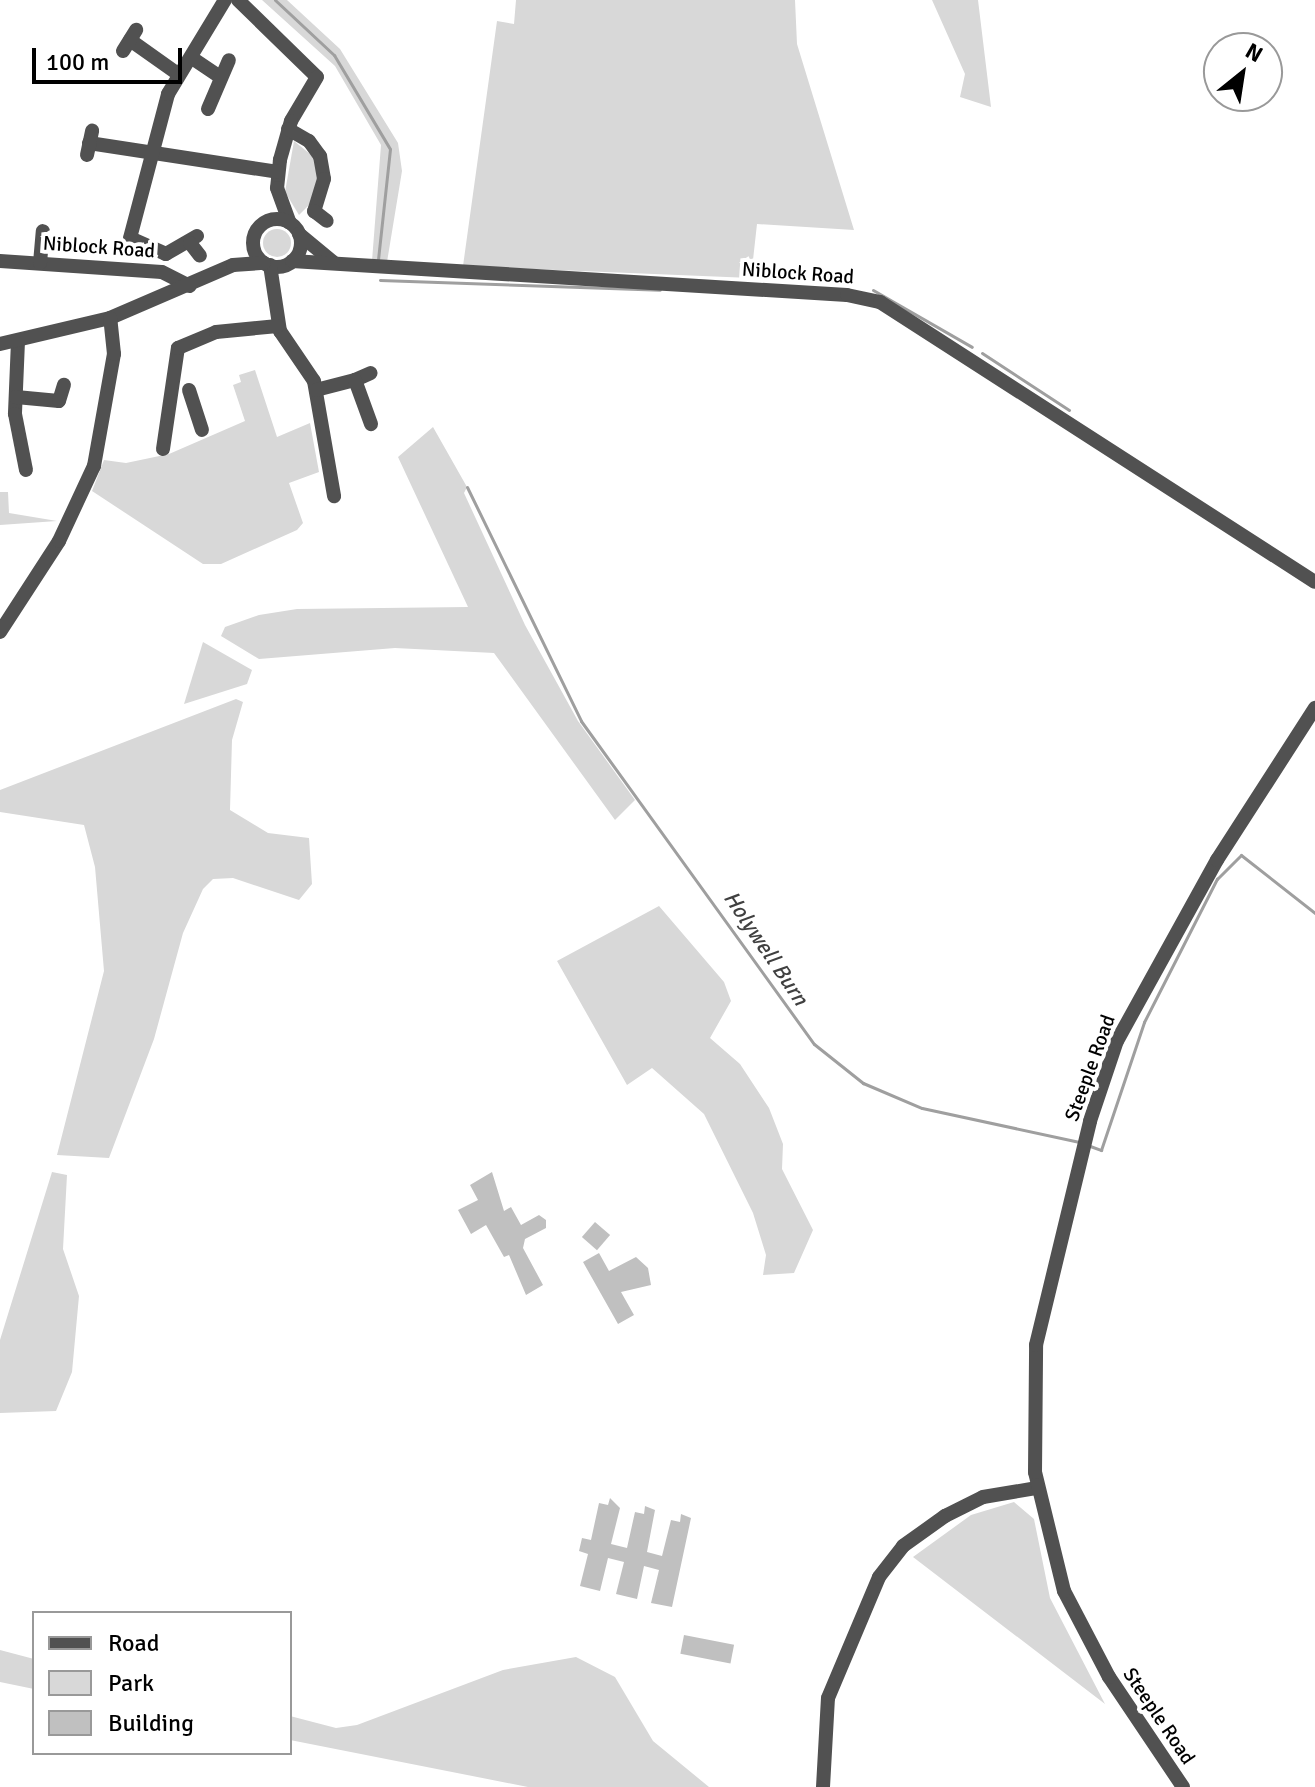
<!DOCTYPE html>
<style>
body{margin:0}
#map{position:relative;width:1315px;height:1787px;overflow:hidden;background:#fff;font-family:Signika,sans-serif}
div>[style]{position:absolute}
.green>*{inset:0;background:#d8d8d8}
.round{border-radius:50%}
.stream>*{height:3px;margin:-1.5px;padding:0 1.5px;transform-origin:1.5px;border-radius:1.5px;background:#9f9f9f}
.building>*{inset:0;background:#c0c0c0;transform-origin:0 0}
.minor>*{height:14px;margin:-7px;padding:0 7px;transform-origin:7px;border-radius:7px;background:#515151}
.minor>.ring{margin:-7px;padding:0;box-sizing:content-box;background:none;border:14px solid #515151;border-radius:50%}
span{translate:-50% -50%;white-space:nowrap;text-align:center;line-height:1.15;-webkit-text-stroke:8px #fff;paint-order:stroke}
.street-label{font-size:20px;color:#000}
.water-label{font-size:22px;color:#404040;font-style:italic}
.legend{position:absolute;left:32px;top:1611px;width:260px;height:144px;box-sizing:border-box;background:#fff;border:2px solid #999;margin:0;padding:10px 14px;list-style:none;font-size:24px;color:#000}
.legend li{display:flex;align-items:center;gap:16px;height:40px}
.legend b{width:40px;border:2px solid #999}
.north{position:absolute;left:1203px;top:32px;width:80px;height:80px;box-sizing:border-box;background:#fff;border:2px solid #999;border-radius:50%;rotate:30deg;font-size:22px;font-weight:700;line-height:32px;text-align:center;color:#000}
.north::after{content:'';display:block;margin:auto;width:28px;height:36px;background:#000;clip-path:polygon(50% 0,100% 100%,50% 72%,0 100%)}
.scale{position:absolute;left:32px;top:48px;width:150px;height:36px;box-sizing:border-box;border:4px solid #000;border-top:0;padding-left:10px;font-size:24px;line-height:28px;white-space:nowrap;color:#000;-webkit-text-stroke:6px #fff;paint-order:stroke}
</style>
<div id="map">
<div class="green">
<i style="clip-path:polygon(262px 0,287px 0,340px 49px,398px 143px,402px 171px,387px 262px,372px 261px,381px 145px,335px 66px)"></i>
<i style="clip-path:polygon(516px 0,795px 0,797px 44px,854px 230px,757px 224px,751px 278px,463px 266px,497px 21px,514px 24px)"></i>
<i style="clip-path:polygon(932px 0,978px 0,991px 107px,960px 97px,965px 74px)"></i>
<i style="clip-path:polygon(294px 141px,315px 158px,319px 178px,314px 200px,299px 215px,285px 192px)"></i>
<i class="round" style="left:263px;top:229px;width:28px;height:28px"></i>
<i style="clip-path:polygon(255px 370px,277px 437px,310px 423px,319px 472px,289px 483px,303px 523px,297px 530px,221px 564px,203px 564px,92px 491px,104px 460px,126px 463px,169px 454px,245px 421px,233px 385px,241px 382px,239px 375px)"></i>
<i style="clip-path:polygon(433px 427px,467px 487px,464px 493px,525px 625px,578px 721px,635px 800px,615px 820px,494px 653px,395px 648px,259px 659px,221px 636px,225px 627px,259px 615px,297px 609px,468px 607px,398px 457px)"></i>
<i style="clip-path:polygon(0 492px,8px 492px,9px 513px,57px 521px,0 525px)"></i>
<i style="clip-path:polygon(203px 642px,252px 670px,247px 684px,184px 704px)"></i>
<i style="clip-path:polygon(236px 699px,243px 702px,232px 740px,230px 810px,268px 833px,309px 838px,312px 884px,299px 900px,233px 878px,213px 879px,203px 889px,183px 933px,154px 1039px,109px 1158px,57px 1155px,104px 971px,95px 867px,84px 825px,0 812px,0 790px)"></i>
<i style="clip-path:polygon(659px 906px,724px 982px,731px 1001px,710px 1038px,740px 1064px,769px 1108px,783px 1144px,782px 1169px,813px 1230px,794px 1273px,763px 1275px,766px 1255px,753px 1213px,704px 1114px,652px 1068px,627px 1085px,557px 961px)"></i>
<i style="clip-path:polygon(52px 1172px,67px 1175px,63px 1249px,79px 1296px,72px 1372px,56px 1411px,0 1413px,0 1340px)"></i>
<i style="clip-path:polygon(1014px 1502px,1034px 1519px,1050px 1598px,1105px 1704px,913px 1557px,971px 1515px)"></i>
<i style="clip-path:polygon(0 1650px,34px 1659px,34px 1689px,0 1682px)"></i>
<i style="clip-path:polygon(576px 1657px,615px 1677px,653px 1741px,709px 1787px,528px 1787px,290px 1740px,290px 1716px,336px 1728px,357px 1725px,503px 1670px)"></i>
</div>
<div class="stream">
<i style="left:275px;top:0;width:81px;rotate:43deg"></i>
<i style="left:334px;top:55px;width:109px;rotate:59.2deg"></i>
<i style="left:390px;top:149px;width:112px;rotate:96.2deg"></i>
<i style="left:380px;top:280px;width:280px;rotate:2deg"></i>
<i style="left:873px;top:290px;width:114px;rotate:29.9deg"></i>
<i style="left:982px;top:353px;width:104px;rotate:33.2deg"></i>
<i style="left:467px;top:487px;width:260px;rotate:64deg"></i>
<i style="left:581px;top:721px;width:398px;rotate:54.2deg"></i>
<i style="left:814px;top:1044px;width:63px;rotate:38.5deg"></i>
<i style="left:863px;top:1083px;width:64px;rotate:23deg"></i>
<i style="left:922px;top:1108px;width:161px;rotate:12.2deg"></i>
<i style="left:1090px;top:1146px;width:12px;rotate:20deg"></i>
<i style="left:1101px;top:1150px;width:135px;rotate:-71.4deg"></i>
<i style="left:1144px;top:1022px;width:161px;rotate:-63deg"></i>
<i style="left:1217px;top:879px;width:34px;rotate:-45deg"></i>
<i style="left:1241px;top:855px;width:94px;rotate:38.1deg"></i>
</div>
<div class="building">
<i style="clip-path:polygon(492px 1172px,504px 1211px,511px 1207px,521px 1225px,539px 1215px,546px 1220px,546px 1228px,525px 1239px,523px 1248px,543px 1285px,526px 1295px,509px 1255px,504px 1257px,486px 1225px,471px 1234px,458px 1210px,478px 1200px,470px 1185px)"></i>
<i style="left:595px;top:1222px;width:20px;height:20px;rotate:41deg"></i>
<i style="clip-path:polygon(599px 1253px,609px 1271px,636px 1257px,648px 1268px,651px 1285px,621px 1292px,634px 1315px,618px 1324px,583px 1262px)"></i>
<i style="clip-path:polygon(610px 1498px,620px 1508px,611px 1544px,627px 1548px,635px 1512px,644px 1514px,645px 1506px,655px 1510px,647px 1552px,662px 1556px,671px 1520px,680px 1522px,681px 1514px,691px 1518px,672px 1607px,651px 1603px,659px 1570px,644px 1566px,637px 1599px,616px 1594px,624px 1562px,608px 1558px,600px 1591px,580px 1586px,588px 1554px,579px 1551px,582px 1538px,591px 1540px,599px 1503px,608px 1505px)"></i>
<i style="left:684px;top:1635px;width:51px;height:19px;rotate:11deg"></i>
</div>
<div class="minor">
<i style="left:238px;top:0;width:110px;rotate:44.3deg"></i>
<i style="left:317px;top:77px;width:51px;rotate:120.6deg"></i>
<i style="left:291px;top:121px;width:41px;rotate:105.8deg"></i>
<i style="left:280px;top:160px;width:28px;rotate:96deg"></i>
<i style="left:277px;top:188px;width:37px;rotate:70deg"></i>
<i style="left:130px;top:40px;width:59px;rotate:35.3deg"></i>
<i style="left:123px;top:51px;width:25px;rotate:-58deg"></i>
<i style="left:192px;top:58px;width:34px;rotate:34deg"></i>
<i style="left:208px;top:109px;width:53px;rotate:-66.8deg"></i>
<i style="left:288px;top:129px;width:24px;rotate:30deg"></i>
<i style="left:309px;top:141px;width:19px;rotate:54deg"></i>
<i style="left:320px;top:156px;width:23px;rotate:80deg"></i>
<i style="left:324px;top:179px;width:34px;rotate:107deg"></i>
<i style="left:314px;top:211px;width:16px;rotate:38deg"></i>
<i style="left:89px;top:143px;width:191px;rotate:8.7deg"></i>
<i style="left:87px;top:155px;width:25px;rotate:-78deg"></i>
<i class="ring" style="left:253px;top:219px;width:34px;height:34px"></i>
<i style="left:299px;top:234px;width:44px;rotate:39.5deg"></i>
<i style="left:197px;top:236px;width:36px;rotate:150deg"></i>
<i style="left:166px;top:254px;width:39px;rotate:-156deg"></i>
<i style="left:130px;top:238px;width:149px;rotate:-75.2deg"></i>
<i style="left:168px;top:94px;width:110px;rotate:-58.8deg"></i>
<i style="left:190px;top:243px;width:16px;rotate:52deg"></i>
<i style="left:0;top:261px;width:162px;rotate:3.9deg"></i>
<i style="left:162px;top:272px;width:31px;rotate:27deg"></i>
<i style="left:292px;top:261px;width:556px;rotate:3.51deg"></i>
<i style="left:847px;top:295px;width:34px;rotate:12deg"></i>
<i style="left:880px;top:302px;width:517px;rotate:32.77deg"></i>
<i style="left:40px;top:263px;width:32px;rotate:-85deg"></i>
<i style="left:270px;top:265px;width:67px;rotate:81.4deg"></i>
<i style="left:280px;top:331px;width:60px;rotate:55.8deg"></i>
<i style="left:314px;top:381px;width:117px;rotate:80.1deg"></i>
<i style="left:18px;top:341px;width:73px;rotate:92.4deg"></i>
<i style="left:15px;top:414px;width:57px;rotate:78.9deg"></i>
<i style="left:0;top:344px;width:113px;rotate:-13.3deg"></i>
<i style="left:110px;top:318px;width:134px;rotate:-23.3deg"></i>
<i style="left:233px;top:265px;width:31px;rotate:-4deg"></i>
<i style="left:355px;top:380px;width:17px;rotate:-24deg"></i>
<i style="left:189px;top:390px;width:42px;rotate:72deg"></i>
<i style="left:316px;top:390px;width:40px;rotate:-14.4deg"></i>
<i style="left:355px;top:380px;width:47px;rotate:70deg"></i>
<i style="left:16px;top:397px;width:43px;rotate:5.3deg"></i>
<i style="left:59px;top:401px;width:17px;rotate:-73deg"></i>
<i style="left:163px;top:449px;width:102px;rotate:-81.6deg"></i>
<i style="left:178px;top:348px;width:41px;rotate:-22.8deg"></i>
<i style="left:216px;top:332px;width:62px;rotate:-5.5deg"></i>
<i style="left:0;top:632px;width:108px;rotate:-57deg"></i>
<i style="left:59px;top:541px;width:83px;rotate:-65deg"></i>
<i style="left:94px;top:466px;width:114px;rotate:-79.9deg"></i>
<i style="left:114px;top:354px;width:36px;rotate:-96deg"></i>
<i style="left:823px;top:1787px;width:89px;rotate:-86.8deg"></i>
<i style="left:828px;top:1698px;width:131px;rotate:-67.1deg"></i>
<i style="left:879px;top:1577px;width:39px;rotate:-52deg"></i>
<i style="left:903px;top:1546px;width:52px;rotate:-35.5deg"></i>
<i style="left:945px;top:1516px;width:42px;rotate:-26.6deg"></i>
<i style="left:983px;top:1497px;width:55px;rotate:-9.5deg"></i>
<i style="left:1183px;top:1787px;width:133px;rotate:-123.9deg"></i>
<i style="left:1109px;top:1677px;width:97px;rotate:-117.6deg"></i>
<i style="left:1064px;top:1591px;width:122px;rotate:-103.7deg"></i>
<i style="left:1035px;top:1472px;width:127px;rotate:-89.5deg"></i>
<i style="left:1036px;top:1345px;width:230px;rotate:-76.4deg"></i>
<i style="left:1090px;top:1121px;width:84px;rotate:-71.4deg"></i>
<i style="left:1117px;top:1041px;width:207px;rotate:-61.1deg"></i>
<i style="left:1217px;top:860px;width:181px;rotate:-57.2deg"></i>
</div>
<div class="street-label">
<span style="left:99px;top:247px;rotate:4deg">Niblock Road</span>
<span style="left:798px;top:273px;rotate:4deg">Niblock Road</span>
<span style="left:1090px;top:1068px;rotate:-70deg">Steeple Road</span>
<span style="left:1159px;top:1716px;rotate:56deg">Steeple Road</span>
</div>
<div class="water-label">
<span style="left:766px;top:948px;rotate:56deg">Holywell Burn</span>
</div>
<ul class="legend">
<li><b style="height:10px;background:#515151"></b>Road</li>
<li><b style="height:22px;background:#d8d8d8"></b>Park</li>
<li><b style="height:22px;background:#c0c0c0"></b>Building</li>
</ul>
<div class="north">N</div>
<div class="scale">100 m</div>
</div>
